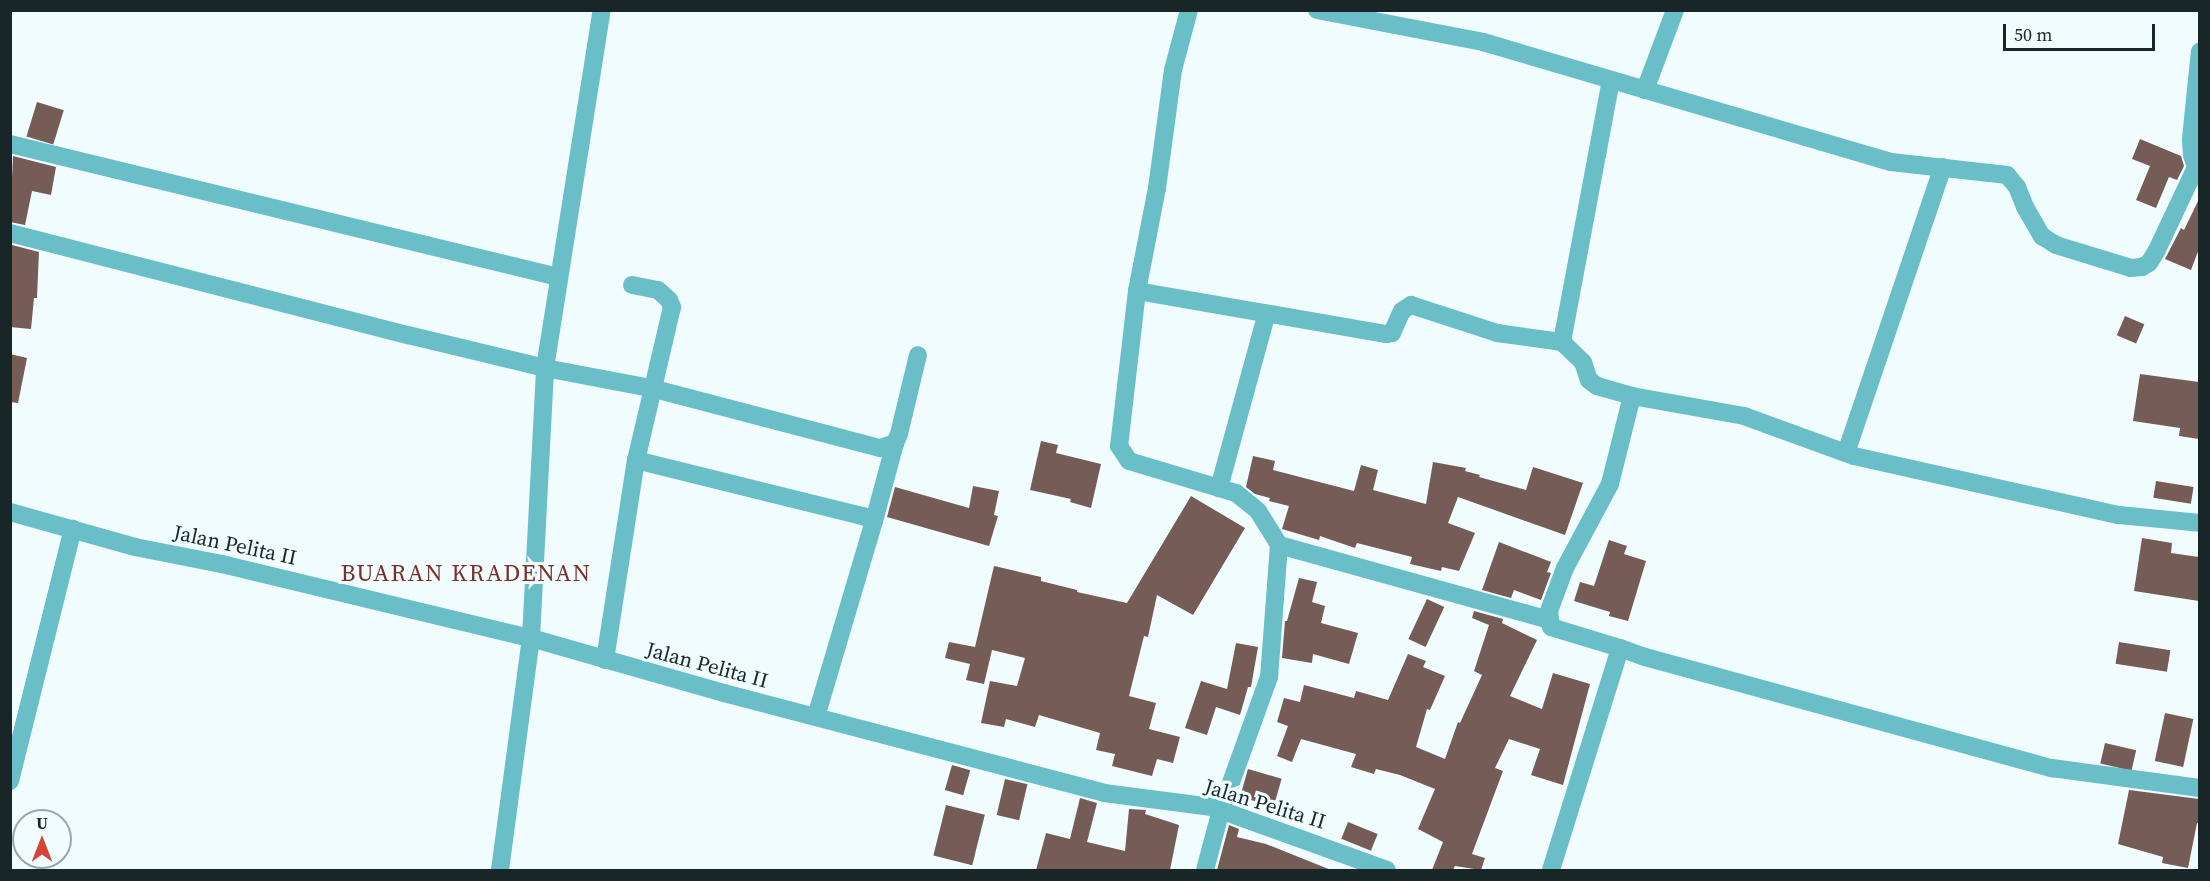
<!DOCTYPE html>
<style>
body{margin:0}
#map{position:relative;width:2210px;height:881px;overflow:hidden;background:#f0fcfe;font-family:"Source Serif 4",serif}
div>[style]{position:absolute}
.building>*{inset:0;background:#755c57;transform-origin:0 0}
.minor>*{height:18px;margin:-9px;padding:0 9px;transform-origin:9px;border-radius:9px;background:#69bec7}
span{translate:-50% -50%;white-space:nowrap;text-align:center;line-height:1.15;-webkit-text-stroke:6px #f0fcfe;paint-order:stroke}
.street-label{font-size:21px;color:#192627}
.quarter-label{font-size:24px;color:#783229;letter-spacing:1.5px}
.frame{position:absolute;inset:0;border:12px solid #192627;pointer-events:none}
.north{position:absolute;left:12px;top:809px;width:60px;height:60px;box-sizing:border-box;background:#f0fcfe;border:2px solid #9aa6a8;border-radius:50%;rotate:0deg;font-size:16px;font-weight:700;line-height:24px;text-align:center;color:#192627}
.north::after{content:'';display:block;margin:auto;width:21px;height:27px;background:#d24537;clip-path:polygon(50% 0,100% 100%,50% 72%,0 100%)}
.scale{position:absolute;left:2003px;top:24px;width:152px;height:27px;box-sizing:border-box;border:3px solid #192627;border-top:0;padding-left:8px;font-size:18px;line-height:21px;white-space:nowrap;color:#192627;-webkit-text-stroke:4px #f0fcfe;paint-order:stroke}
</style>
<div id="map">
<div class="building">
<i style="left:37px;top:102px;width:28px;height:36px;rotate:17deg"></i>
<i style="clip-path:polygon(2140px 139px,2181px 156px,2184px 166px,2177px 180px,2169px 177px,2156px 208px,2136px 200px,2150px 166px,2132px 159px)"></i>
<i style="clip-path:polygon(13px 156px,56px 167px,51px 195px,32px 191px,25px 225px,10px 222px)"></i>
<i style="clip-path:polygon(2199px 199px,2199px 249px,2191px 270px,2165px 259px,2181px 228px,2184px 230px)"></i>
<i style="clip-path:polygon(12px 245px,39px 252px,37px 298px,34px 298px,31px 329px,10px 327px)"></i>
<i style="left:2125px;top:316px;width:21px;height:21px;rotate:23deg"></i>
<i style="clip-path:polygon(10px 354px,27px 358px,18px 403px,10px 402px)"></i>
<i style="clip-path:polygon(2140px 374px,2199px 382px,2199px 439px,2179px 436px,2180px 428px,2133px 421px)"></i>
<i style="clip-path:polygon(1041px 441px,1058px 445px,1056px 453px,1101px 464px,1091px 508px,1070px 502px,1071px 499px,1030px 490px)"></i>
<i style="clip-path:polygon(1253px 456px,1275px 461px,1273px 470px,1354px 491px,1361px 465px,1378px 470px,1373px 490px,1426px 504px,1433px 462px,1466px 468px,1465px 471px,1480px 475px,1479px 477px,1526px 490px,1533px 467px,1583px 483px,1565px 535px,1458px 497px,1448px 523px,1475px 533px,1459px 571px,1442px 567px,1441px 571px,1410px 564px,1412px 557px,1357px 543px,1355px 548px,1320px 536px,1319px 540px,1282px 529px,1289px 506px,1269px 501px,1270px 498px,1255px 494px,1246px 487px)"></i>
<i style="left:2156px;top:481px;width:38px;height:17px;rotate:9deg"></i>
<i style="clip-path:polygon(973px 486px,999px 491px,994px 515px,998px 516px,989px 546px,887px 517px,895px 487px,969px 508px)"></i>
<i style="clip-path:polygon(1191px 496px,1245px 528px,1193px 615px,1157px 595px,1148px 637px,1144px 636px,1129px 696px,1156px 703px,1149px 729px,1180px 737px,1173px 763px,1157px 759px,1152px 776px,1112px 766px,1115px 754px,1096px 750px,1100px 733px,1039px 715px,1035px 727px,1006px 719px,1004px 727px,981px 723px,990px 681px,1017px 686px,1025px 658px,992px 650px,984px 684px,966px 680px,970px 664px,945px 658px,949px 642px,975px 647px,994px 566px,1041px 577px,1041px 581px,1077px 590px,1077px 592px,1127px 603px)"></i>
<i style="clip-path:polygon(2142px 538px,2172px 543px,2171px 553px,2199px 557px,2199px 601px,2134px 591px)"></i>
<i style="clip-path:polygon(1609px 540px,1627px 546px,1624px 554px,1646px 561px,1628px 621px,1609px 616px,1610px 612px,1574px 601px,1580px 582px,1594px 586px)"></i>
<i style="clip-path:polygon(1499px 542px,1551px 562px,1547px 572px,1551px 573px,1541px 600px,1514px 590px,1511px 598px,1482px 590px)"></i>
<i style="clip-path:polygon(1299px 578px,1317px 582px,1312px 602px,1325px 606px,1321px 623px,1358px 633px,1349px 664px,1313px 654px,1312px 663px,1282px 658px,1285px 621px,1287px 621px)"></i>
<i style="left:1427px;top:599px;width:19px;height:44px;rotate:25deg"></i>
<i style="clip-path:polygon(1474px 611px,1503px 619px,1502px 623px,1537px 640px,1510px 696px,1542px 709px,1553px 673px,1590px 684px,1563px 785px,1531px 775px,1540px 749px,1509px 739px,1495px 768px,1503px 771px,1472px 854px,1485px 858px,1481px 870px,1455px 866px,1453px 870px,1432px 870px,1443px 842px,1418px 829px,1435px 789px,1400px 775px,1376px 769px,1374px 774px,1351px 767px,1356px 754px,1301px 739px,1292px 762px,1277px 756px,1288px 726px,1277px 722px,1284px 698px,1300px 702px,1304px 685px,1354px 698px,1356px 691px,1388px 700px,1408px 654px,1426px 661px,1423px 667px,1445px 676px,1430px 710px,1427px 709px,1416px 747px,1445px 759px,1458px 722px,1460px 723px,1482px 675px,1474px 671px,1489px 625px,1472px 618px)"></i>
<i style="left:2119px;top:642px;width:52px;height:22px;rotate:9deg"></i>
<i style="clip-path:polygon(1236px 643px,1258px 647px,1251px 687px,1248px 687px,1240px 715px,1216px 707px,1207px 735px,1185px 728px,1201px 681px,1227px 689px)"></i>
<i style="left:2165px;top:713px;width:29px;height:49px;rotate:12deg"></i>
<i style="left:2105px;top:743px;width:32px;height:21px;rotate:13deg"></i>
<i style="left:952px;top:765px;width:19px;height:26px;rotate:16deg"></i>
<i style="left:1248px;top:769px;width:35px;height:29px;rotate:16deg"></i>
<i style="left:1005px;top:779px;width:23px;height:37px;rotate:13deg"></i>
<i style="clip-path:polygon(2129px 790px,2199px 799px,2199px 824px,2197px 823px,2188px 868px,2162px 863px,2163px 857px,2118px 844px)"></i>
<i style="clip-path:polygon(1080px 798px,1097px 803px,1087px 842px,1125px 851px,1129px 809px,1146px 810px,1145px 814px,1179px 825px,1170px 870px,1036px 870px,1046px 833px,1070px 839px)"></i>
<i style="left:946px;top:805px;width:40px;height:52px;rotate:14deg"></i>
<i style="left:1348px;top:822px;width:32px;height:18px;rotate:22deg"></i>
<i style="clip-path:polygon(1229px 825px,1239px 829px,1237px 837px,1266px 844px,1331px 870px,1217px 870px)"></i>
</div>
<div class="minor">
<i style="left:1189px;top:10px;width:62px;rotate:104.9deg"></i>
<i style="left:1173px;top:70px;width:119px;rotate:97.7deg"></i>
<i style="left:1157px;top:188px;width:105px;rotate:101deg"></i>
<i style="left:1137px;top:291px;width:156px;rotate:96.6deg"></i>
<i style="left:1119px;top:446px;width:18px;rotate:56deg"></i>
<i style="left:1129px;top:461px;width:112px;rotate:16.7deg"></i>
<i style="left:1236px;top:493px;width:28px;rotate:39deg"></i>
<i style="left:1258px;top:511px;width:40px;rotate:58deg"></i>
<i style="left:1279px;top:545px;width:132px;rotate:94.3deg"></i>
<i style="left:1269px;top:677px;width:141px;rotate:109.8deg"></i>
<i style="left:1221px;top:810px;width:62px;rotate:104.9deg"></i>
<i style="left:1317px;top:10px;width:169px;rotate:10.9deg"></i>
<i style="left:1483px;top:42px;width:425px;rotate:16.4deg"></i>
<i style="left:1891px;top:162px;width:117px;rotate:6.4deg"></i>
<i style="left:2007px;top:175px;width:16px;rotate:50deg"></i>
<i style="left:2017px;top:187px;width:22px;rotate:68deg"></i>
<i style="left:2025px;top:207px;width:34px;rotate:60deg"></i>
<i style="left:2042px;top:236px;width:17px;rotate:33deg"></i>
<i style="left:2056px;top:245px;width:78px;rotate:17deg"></i>
<i style="left:2131px;top:268px;width:11px;rotate:-5deg"></i>
<i style="left:2142px;top:267px;width:8px;rotate:-30deg"></i>
<i style="left:2149px;top:263px;width:15px;rotate:-58deg"></i>
<i style="left:2157px;top:250px;width:92px;rotate:-64.8deg"></i>
<i style="left:2196px;top:167px;width:4px;rotate:27deg"></i>
<i style="left:1611px;top:80px;width:267px;rotate:100.6deg"></i>
<i style="left:1562px;top:342px;width:29px;rotate:44deg"></i>
<i style="left:1583px;top:362px;width:19px;rotate:72deg"></i>
<i style="left:1589px;top:380px;width:10px;rotate:37deg"></i>
<i style="left:1597px;top:386px;width:36px;rotate:16deg"></i>
<i style="left:1632px;top:396px;width:114px;rotate:10.1deg"></i>
<i style="left:1744px;top:416px;width:117px;rotate:20deg"></i>
<i style="left:1854px;top:456px;width:271px;rotate:12.6deg"></i>
<i style="left:2119px;top:515px;width:81px;rotate:5.6deg"></i>
<i style="left:1645px;top:90px;width:85px;rotate:-69.4deg"></i>
<i style="left:10px;top:144px;width:564px;rotate:13.64deg"></i>
<i style="left:2196px;top:167px;width:13px;rotate:-108deg"></i>
<i style="left:2192px;top:155px;width:16px;rotate:-94deg"></i>
<i style="left:2191px;top:139px;width:88px;rotate:-84.2deg"></i>
<i style="left:10px;top:233px;width:411px;rotate:14.4deg"></i>
<i style="left:408px;top:335px;width:141px;rotate:13.5deg"></i>
<i style="left:545px;top:368px;width:108px;rotate:10.7deg"></i>
<i style="left:651px;top:388px;width:237px;rotate:14.7deg"></i>
<i style="left:880px;top:448px;width:16px;rotate:-18deg"></i>
<i style="left:895px;top:443px;width:10px;rotate:-66deg"></i>
<i style="left:899px;top:434px;width:81px;rotate:-76.5deg"></i>
<i style="left:632px;top:285px;width:26px;rotate:11deg"></i>
<i style="left:658px;top:290px;width:15px;rotate:42deg"></i>
<i style="left:669px;top:300px;width:8px;rotate:67deg"></i>
<i style="left:672px;top:307px;width:157px;rotate:103.2deg"></i>
<i style="left:1137px;top:291px;width:253px;rotate:9.8deg"></i>
<i style="left:1386px;top:334px;width:6px;rotate:-9deg"></i>
<i style="left:1392px;top:333px;width:24px;rotate:-66deg"></i>
<i style="left:1402px;top:311px;width:11px;rotate:-34deg"></i>
<i style="left:1411px;top:305px;width:90px;rotate:18deg"></i>
<i style="left:1497px;top:333px;width:66px;rotate:7.9deg"></i>
<i style="left:1846px;top:453px;width:302px;rotate:-71.3deg"></i>
<i style="left:1219px;top:488px;width:181px;rotate:-74.7deg"></i>
<i style="left:10px;top:512px;width:130px;rotate:15.6deg"></i>
<i style="left:135px;top:547px;width:89px;rotate:11.1deg"></i>
<i style="left:222px;top:564px;width:318px;rotate:13.5deg"></i>
<i style="left:531px;top:638px;width:201px;rotate:15.9deg"></i>
<i style="left:724px;top:693px;width:393px;rotate:14.7deg"></i>
<i style="left:1104px;top:793px;width:109px;rotate:7.4deg"></i>
<i style="left:1212px;top:807px;width:186px;rotate:19.8deg"></i>
<i style="left:874px;top:521px;width:81px;rotate:-74.9deg"></i>
<i style="left:1279px;top:545px;width:280px;rotate:15.5deg"></i>
<i style="left:1620px;top:648px;width:72px;rotate:-163.1deg"></i>
<i style="left:1551px;top:627px;width:16px;rotate:-97deg"></i>
<i style="left:1549px;top:611px;width:46px;rotate:-69.6deg"></i>
<i style="left:1565px;top:568px;width:95px;rotate:-61.8deg"></i>
<i style="left:1610px;top:484px;width:91px;rotate:-76deg"></i>
<i style="left:605px;top:660px;width:202px;rotate:-81.2deg"></i>
<i style="left:636px;top:460px;width:234px;rotate:13.9deg"></i>
<i style="left:863px;top:516px;width:12px;rotate:24deg"></i>
<i style="left:874px;top:521px;width:204px;rotate:106.5deg"></i>
<i style="left:10px;top:781px;width:260px;rotate:-76deg"></i>
<i style="left:500px;top:870px;width:234px;rotate:-82.4deg"></i>
<i style="left:531px;top:638px;width:270px;rotate:-87deg"></i>
<i style="left:545px;top:368px;width:363px;rotate:-81deg"></i>
<i style="left:1551px;top:870px;width:232px;rotate:-72.7deg"></i>
<i style="left:1620px;top:648px;width:27px;rotate:20deg"></i>
<i style="left:1645px;top:657px;width:422px;rotate:15.3deg"></i>
<i style="left:2052px;top:768px;width:149px;rotate:7.7deg"></i>
</div>
<div class="street-label">
<span style="left:235px;top:545px;rotate:12deg">Jalan Pelita II</span>
<span style="left:707px;top:665px;rotate:15deg">Jalan Pelita II</span>
<span style="left:1265px;top:804px;rotate:17deg">Jalan Pelita II</span>
</div>
<div class="quarter-label">
<span style="left:466px;top:573px">BUARAN KRADENAN</span>
</div>
<div class="frame"></div>
<div class="north">U</div>
<div class="scale">50 m</div>
</div>
